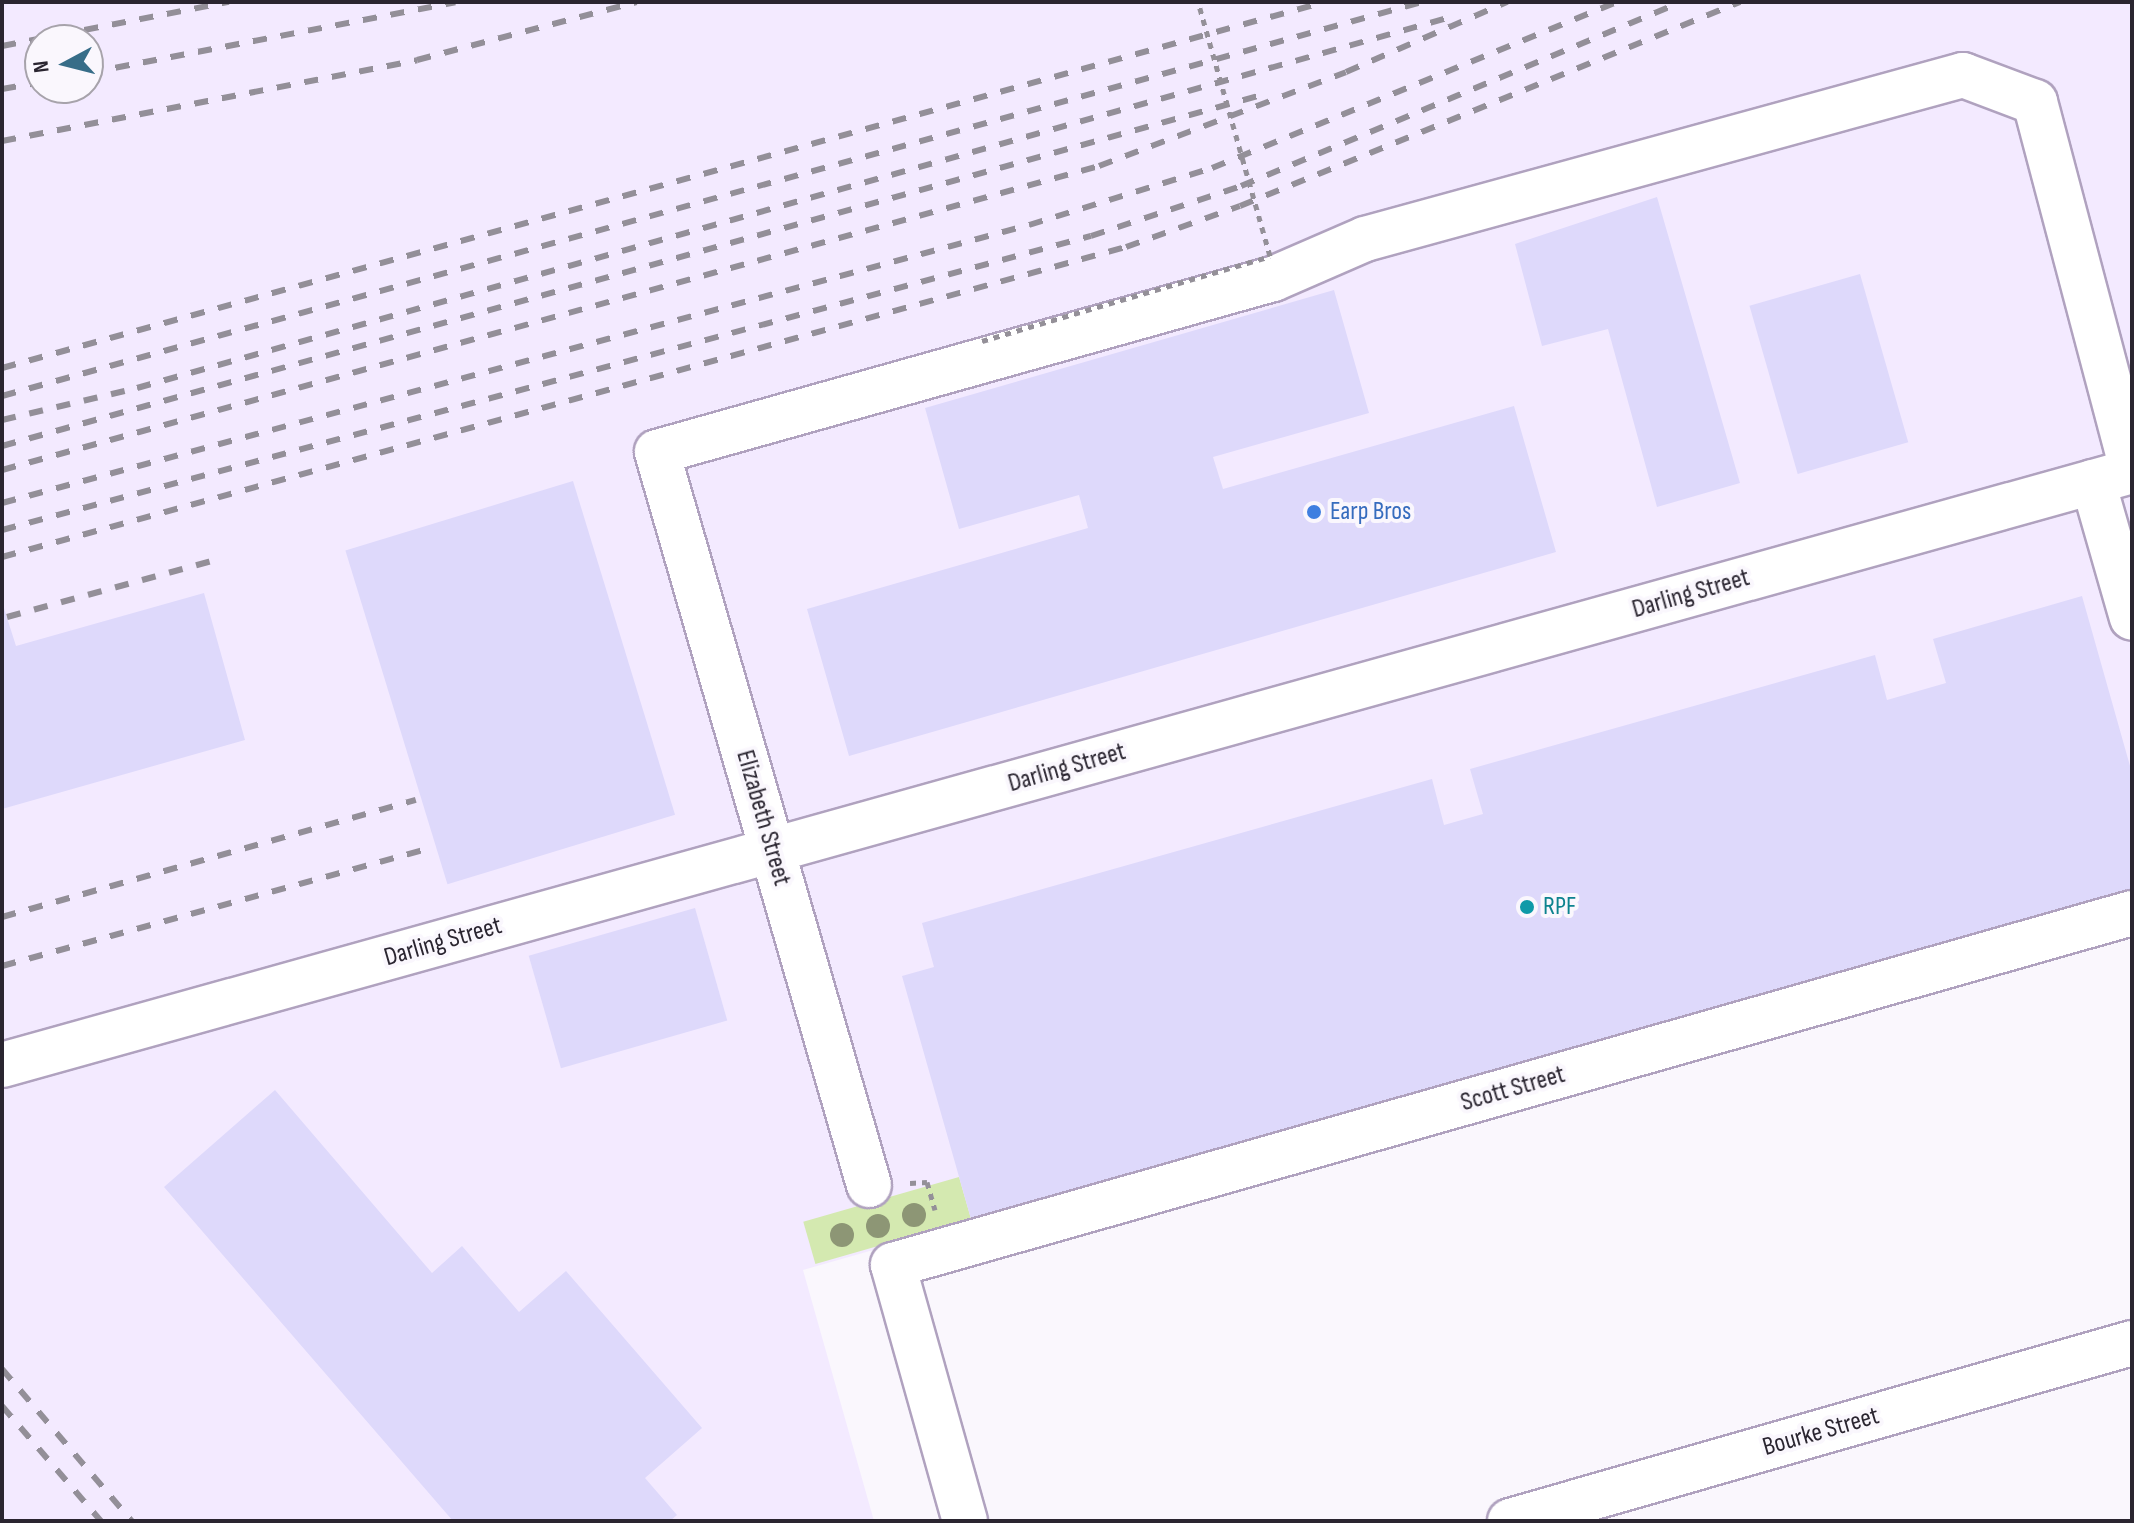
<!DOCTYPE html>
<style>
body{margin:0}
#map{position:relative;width:2134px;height:1523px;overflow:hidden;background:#faf7fd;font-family:"Sofia Sans Condensed",sans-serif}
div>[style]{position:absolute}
.industrial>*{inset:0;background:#f3eaff}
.green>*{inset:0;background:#d4e9b0;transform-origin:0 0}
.building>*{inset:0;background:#ded9fb;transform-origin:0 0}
.path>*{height:5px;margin-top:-2.5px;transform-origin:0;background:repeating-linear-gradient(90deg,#949098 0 6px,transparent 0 12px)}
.roads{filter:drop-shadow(2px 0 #b0a2bf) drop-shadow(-2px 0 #b0a2bf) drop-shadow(0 2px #b0a2bf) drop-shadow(0 -2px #b0a2bf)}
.minor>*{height:44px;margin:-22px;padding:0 22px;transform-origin:22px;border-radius:22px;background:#fff}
.rail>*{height:6px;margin-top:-3px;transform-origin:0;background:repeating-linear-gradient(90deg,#938f98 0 14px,transparent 0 28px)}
.path-bridge>*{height:5px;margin-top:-2.5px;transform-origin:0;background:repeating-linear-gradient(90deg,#949098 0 6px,transparent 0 12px)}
.trees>*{width:24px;height:24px;margin:-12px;border-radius:50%;background:#8d9675}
.dots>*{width:22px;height:22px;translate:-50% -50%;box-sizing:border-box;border:4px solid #faf7fd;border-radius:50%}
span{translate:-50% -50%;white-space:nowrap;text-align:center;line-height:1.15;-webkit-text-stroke:8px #faf7fd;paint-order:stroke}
.shop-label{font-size:26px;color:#366cbe}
.left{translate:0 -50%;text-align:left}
.street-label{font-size:26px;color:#2a2530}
.culture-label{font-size:26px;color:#0d838f}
.frame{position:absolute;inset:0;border:4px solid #2a2530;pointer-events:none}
.north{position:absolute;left:24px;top:24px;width:80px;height:80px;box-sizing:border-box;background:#faf7fd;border:2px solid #a7a3ab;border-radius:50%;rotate:263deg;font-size:22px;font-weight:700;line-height:32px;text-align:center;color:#2a2530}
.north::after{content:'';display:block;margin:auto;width:28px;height:36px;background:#376d88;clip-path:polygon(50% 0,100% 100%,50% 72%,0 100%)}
</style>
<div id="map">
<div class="industrial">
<i style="clip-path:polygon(evenodd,2px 2px,2132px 2px,2132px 891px,803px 1270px,874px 1521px,2px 1521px,2px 2px,40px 40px,88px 40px,88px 88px,40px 88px,40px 40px)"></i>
</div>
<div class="green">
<i style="left:959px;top:1177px;width:44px;height:162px;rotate:74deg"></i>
</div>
<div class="building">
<i style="clip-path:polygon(1657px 197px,1740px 483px,1657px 507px,1608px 329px,1542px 346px,1515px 244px)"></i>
<i style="left:1860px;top:274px;width:175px;height:115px;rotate:74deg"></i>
<i style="clip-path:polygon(1334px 290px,1369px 413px,1213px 457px,1223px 489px,1514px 406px,1556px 552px,849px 756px,807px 609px,1088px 528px,1079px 495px,959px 529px,925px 408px)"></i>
<i style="left:573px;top:481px;width:349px;height:238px;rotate:73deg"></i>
<i style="clip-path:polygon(204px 593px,245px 740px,2px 809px,2px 602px,16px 646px)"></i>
<i style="clip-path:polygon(2082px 596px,2132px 773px,2132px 891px,971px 1219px,902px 976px,934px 967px,922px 923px,1432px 779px,1444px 825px,1483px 814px,1470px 769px,1875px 655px,1887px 700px,1946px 683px,1933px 639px)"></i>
<i style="left:695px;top:908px;width:117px;height:173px;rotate:74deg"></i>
<i style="clip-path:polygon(275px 1090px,432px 1273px,462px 1246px,519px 1312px,566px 1271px,702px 1428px,645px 1478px,677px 1515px,670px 1521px,453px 1521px,164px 1187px)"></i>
</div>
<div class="path">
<i style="left:910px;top:1183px;width:17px;rotate:-3deg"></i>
<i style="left:927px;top:1182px;width:29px;rotate:74deg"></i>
</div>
<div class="roads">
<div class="minor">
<i style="left:2093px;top:482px;width:141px;rotate:74deg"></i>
<i style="left:2px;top:1065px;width:2211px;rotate:-15.58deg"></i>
<i style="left:869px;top:1185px;width:763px;rotate:-106.13deg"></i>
<i style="left:657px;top:452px;width:640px;rotate:-15.69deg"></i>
<i style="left:1273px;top:279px;width:100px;rotate:-23.5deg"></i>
<i style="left:1365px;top:239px;width:620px;rotate:-15.34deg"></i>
<i style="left:1963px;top:75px;width:77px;rotate:20.6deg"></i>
<i style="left:2035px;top:102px;width:380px;rotate:75.2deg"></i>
<i style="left:965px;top:1521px;width:266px;rotate:-105.7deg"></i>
<i style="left:893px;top:1265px;width:1288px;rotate:-15.86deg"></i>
<i style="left:1510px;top:1521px;width:647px;rotate:-15.97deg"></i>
</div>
</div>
<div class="rail">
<i style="left:2px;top:46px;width:231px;rotate:-11deg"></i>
<i style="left:88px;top:73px;width:374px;rotate:-10.9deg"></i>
<i style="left:2px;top:89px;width:39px;rotate:-10deg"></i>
<i style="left:2px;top:141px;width:423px;rotate:-11deg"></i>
<i style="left:417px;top:60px;width:227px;rotate:-14.8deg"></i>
<i style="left:2px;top:368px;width:1372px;rotate:-15.47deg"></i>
<i style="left:2px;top:396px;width:1474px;rotate:-15.51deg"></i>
<i style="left:2px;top:420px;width:139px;rotate:-13.3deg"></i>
<i style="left:137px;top:388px;width:1361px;rotate:-15.77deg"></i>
<i style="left:2px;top:446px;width:1308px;rotate:-15.57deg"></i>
<i style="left:2px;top:470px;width:1138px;rotate:-15.49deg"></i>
<i style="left:1099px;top:166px;width:264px;rotate:-20.8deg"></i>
<i style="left:1346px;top:72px;width:176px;rotate:-23.5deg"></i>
<i style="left:2px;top:503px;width:1064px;rotate:-15.15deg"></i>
<i style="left:1029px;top:225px;width:192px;rotate:-17.3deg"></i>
<i style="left:1212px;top:168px;width:437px;rotate:-22.3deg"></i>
<i style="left:2px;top:530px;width:1128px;rotate:-15.11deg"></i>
<i style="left:1091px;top:236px;width:158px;rotate:-18.4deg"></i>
<i style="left:1241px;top:186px;width:468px;rotate:-22.7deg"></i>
<i style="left:2px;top:557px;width:1166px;rotate:-15.42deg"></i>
<i style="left:1126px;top:247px;width:121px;rotate:-19.8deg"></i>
<i style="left:1240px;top:206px;width:540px;rotate:-22.2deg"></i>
<i style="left:7px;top:617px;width:216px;rotate:-15.3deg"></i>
<i style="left:2px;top:917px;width:430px;rotate:-15.8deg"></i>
<i style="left:2px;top:966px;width:443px;rotate:-15.4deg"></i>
<i style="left:2px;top:1369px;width:200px;rotate:49.5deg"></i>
<i style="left:2px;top:1406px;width:152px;rotate:49.3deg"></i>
</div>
<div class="path-bridge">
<i style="left:982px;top:341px;width:300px;rotate:-16.4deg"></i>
<i style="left:1270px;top:256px;width:264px;rotate:-105.8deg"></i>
</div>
<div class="trees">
<i style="left:914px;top:1215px"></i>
<i style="left:878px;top:1226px"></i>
<i style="left:842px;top:1235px"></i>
</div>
<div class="dots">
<i style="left:1314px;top:512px;background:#3f7fe0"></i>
<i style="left:1527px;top:907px;background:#0f9aa8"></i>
</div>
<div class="shop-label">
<span class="left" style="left:1330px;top:512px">Earp Bros</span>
</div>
<div class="street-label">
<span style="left:1691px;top:594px;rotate:-16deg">Darling Street</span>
<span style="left:1067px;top:768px;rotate:-16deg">Darling Street</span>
<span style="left:763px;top:818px;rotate:74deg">Elizabeth Street</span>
<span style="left:443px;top:942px;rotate:-16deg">Darling Street</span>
<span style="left:1513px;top:1089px;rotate:-16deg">Scott Street</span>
<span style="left:1821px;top:1432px;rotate:-16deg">Bourke Street</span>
</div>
<div class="culture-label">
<span class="left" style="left:1543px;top:907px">RPF</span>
</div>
<div class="frame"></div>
<div class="north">N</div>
</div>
